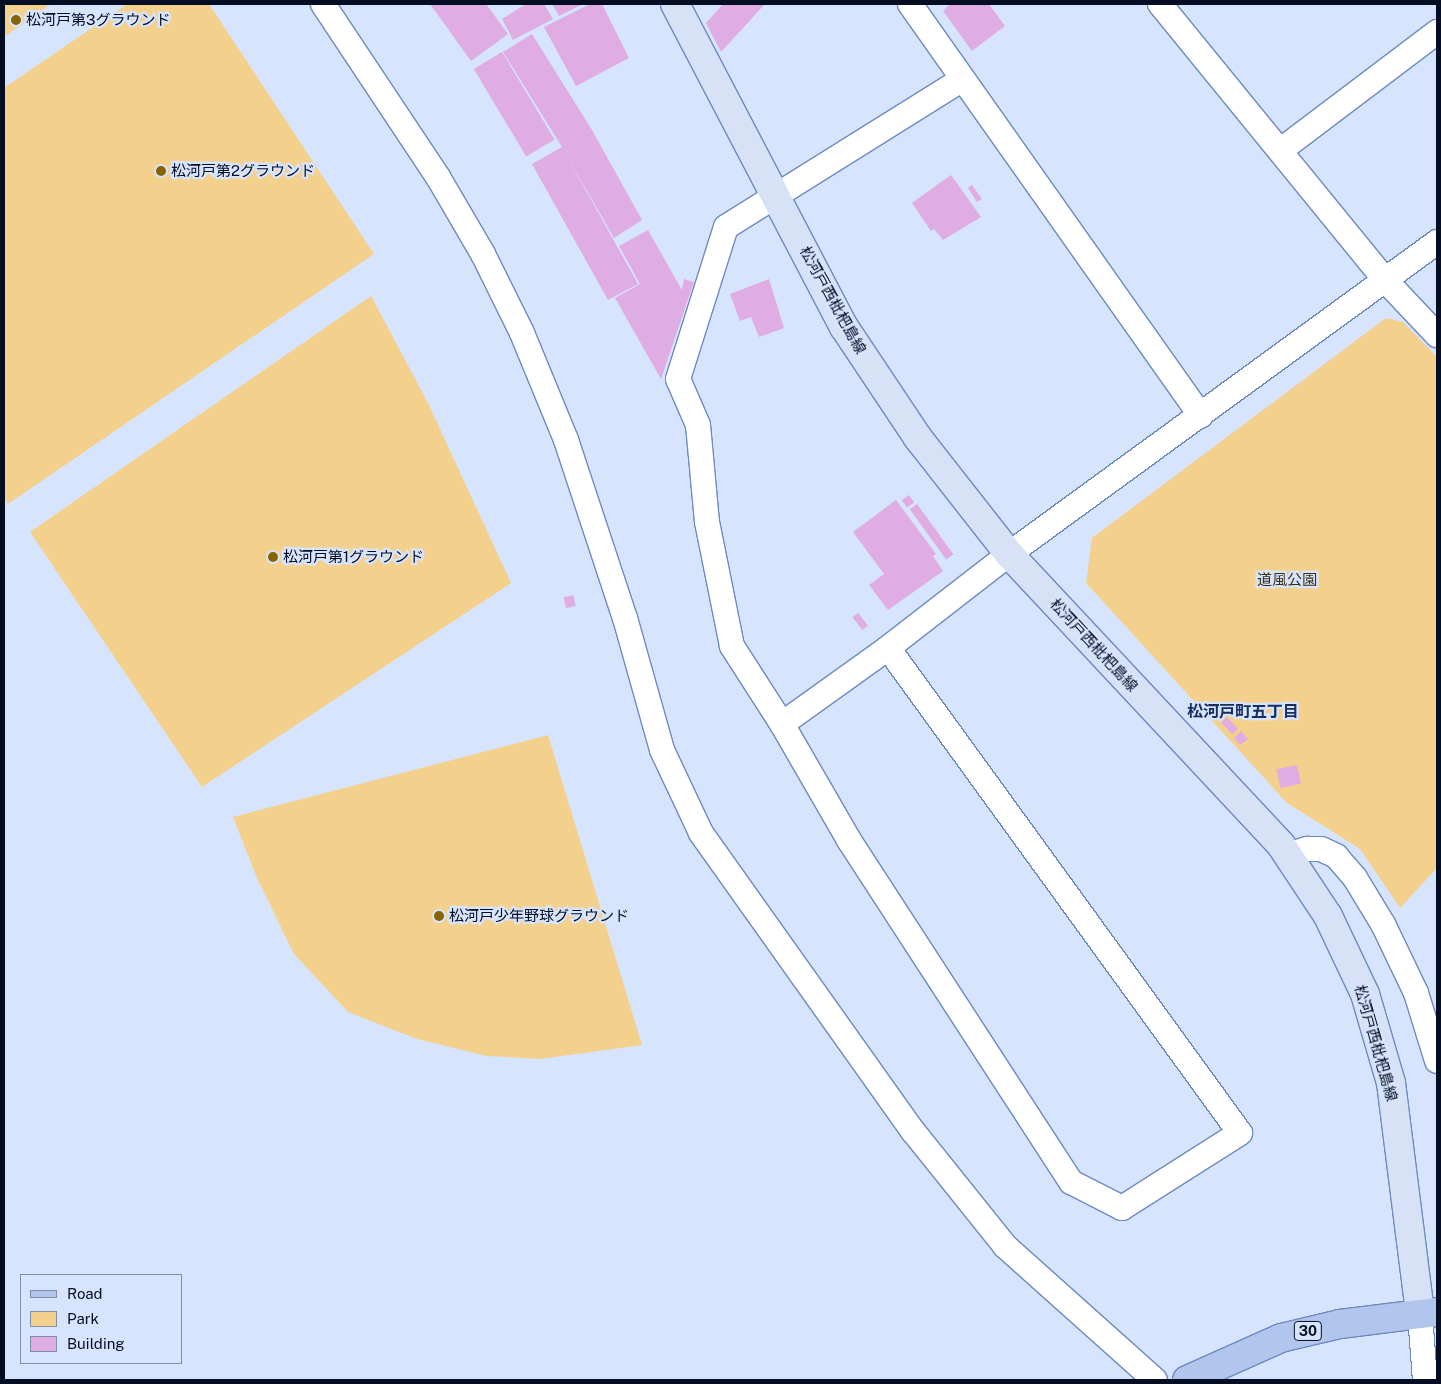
<!DOCTYPE html>
<meta charset="utf-8">
<style>
body{margin:0}
#map{position:relative;width:1441px;height:1384px;overflow:hidden;background:#d7e4fe;font-family:"Public Sans","Noto Sans JP",sans-serif}
div>[style]{position:absolute}
.green>*{inset:0;background:#f3d18c}
.building>*{inset:0;background:#dface4;transform-origin:0 0}
.roads{filter:drop-shadow(1px 0 #6c89c4) drop-shadow(-1px 0 #6c89c4) drop-shadow(0 1px #6c89c4) drop-shadow(0 -1px #6c89c4)}
.street>*{height:24px;margin:-12px;padding:0 12px;transform-origin:12px;border-radius:12px;background:#fff}
.secondary>*{height:28px;margin:-14px;padding:0 14px;transform-origin:14px;border-radius:14px;background:#d8e2f6}
.primary>*{height:28px;margin:-14px;padding:0 14px;transform-origin:14px;border-radius:14px;background:#b2c5ec}
.dots>*{width:14px;height:14px;translate:-50% -50%;box-sizing:border-box;border:2px solid #d7e4fe;border-radius:50%}
span{translate:-50% -50%;white-space:nowrap;text-align:center;line-height:1.15;-webkit-text-stroke:4.5px #d7e4fe;paint-order:stroke}
.shield-label span{padding:1px 4px;background:#d7e4fe;border:1px solid;border-radius:4px;-webkit-text-stroke-width:0}
.shield-label{font-size:14px;color:#040d22;font-weight:700}
.poi-label{font-size:15px;color:#040d22}
.left{translate:0 -50%;text-align:left}
.street-label{font-size:15px;color:#040d22}
.park-label{font-size:15px;color:#3c2d0d}
.neighbourhood-label{font-size:16px;color:#172e61;font-weight:700}
.frame{position:absolute;inset:0;border:5px solid #040d22;pointer-events:none}
.legend{position:absolute;left:20px;top:1274px;width:162px;height:90px;box-sizing:border-box;background:#d7e4fe;border:1px solid #838ea6;margin:0;padding:6px 9px;list-style:none;font-size:15px;color:#040d22}
.legend li{display:flex;align-items:center;gap:10px;height:25px}
.legend b{width:25px;border:1px solid #838ea6}
</style>
<div id="map">
<div class="green">
<i style="clip-path:polygon(4px 4px,51px 4px,4px 37px)"></i>
<i style="clip-path:polygon(127px 4px,209px 4px,374px 254px,8px 504px,4px 497px,4px 88px)"></i>
<i style="clip-path:polygon(371px 296px,427px 401px,511px 583px,202px 787px,30px 532px)"></i>
<i style="clip-path:polygon(1386px 318px,1403px 322px,1437px 357px,1437px 868px,1400px 908px,1360px 849px,1287px 803px,1086px 583px,1092px 538px)"></i>
<i style="clip-path:polygon(548px 735px,642px 1045px,540px 1059px,487px 1056px,417px 1039px,348px 1012px,294px 954px,257px 878px,233px 817px)"></i>
</div>
<div class="building">
<i style="clip-path:polygon(430px 4px,486px 4px,508px 34px,471px 61px)"></i>
<i style="clip-path:polygon(526px 4px,544px 4px,553px 19px,513px 40px,502px 19px)"></i>
<i style="clip-path:polygon(552px 4px,583px 4px,559px 16px)"></i>
<i style="clip-path:polygon(590px 4px,602px 4px,629px 58px,576px 86px,544px 27px)"></i>
<i style="clip-path:polygon(723px 4px,765px 4px,721px 52px,706px 23px)"></i>
<i style="clip-path:polygon(950px 4px,989px 4px,1005px 26px,972px 51px,943px 11px)"></i>
<i style="clip-path:polygon(532px 34px,592px 130px,642px 220px,614px 238px,564px 151px,638px 284px,608px 300px,532px 164px,562px 147px,503px 52px)"></i>
<i style="left:502px;top:52px;width:102px;height:33px;rotate:59deg"></i>
<i style="clip-path:polygon(951px 175px,981px 217px,943px 240px,934px 229px,931px 231px,912px 203px)"></i>
<i style="clip-path:polygon(972px 185px,982px 199px,977px 202px,968px 188px)"></i>
<i style="clip-path:polygon(648px 230px,682px 290px,684px 279px,694px 282px,661px 379px,615px 298px,640px 284px,619px 246px)"></i>
<i style="clip-path:polygon(769px 279px,784px 328px,759px 337px,751px 317px,740px 321px,730px 294px)"></i>
<i style="left:909px;top:495px;width:9px;height:9px;rotate:54deg"></i>
<i style="clip-path:polygon(896px 500px,936px 554px,933px 556px,943px 571px,888px 610px,869px 585px,884px 574px,853px 532px)"></i>
<i style="left:917px;top:504px;width:62px;height:9px;rotate:54deg"></i>
<i style="left:573px;top:595px;width:11px;height:10px;rotate:75deg"></i>
<i style="left:858px;top:613px;width:16px;height:7px;rotate:52deg"></i>
<i style="left:1227px;top:717px;width:16px;height:8px;rotate:47deg"></i>
<i style="clip-path:polygon(1241px 731px,1248px 739px,1240px 745px,1234px 738px)"></i>
<i style="left:1297px;top:765px;width:19px;height:21px;rotate:78deg"></i>
</div>
<div class="roads">
<div class="street">
<i style="left:323px;top:4px;width:208px;rotate:56.4deg"></i>
<i style="left:438px;top:177px;width:89px;rotate:59.7deg"></i>
<i style="left:483px;top:254px;width:88px;rotate:63.7deg"></i>
<i style="left:522px;top:333px;width:116px;rotate:67.6deg"></i>
<i style="left:566px;top:440px;width:188px;rotate:71.7deg"></i>
<i style="left:625px;top:618px;width:137px;rotate:74.3deg"></i>
<i style="left:662px;top:750px;width:92px;rotate:64.8deg"></i>
<i style="left:701px;top:833px;width:366px;rotate:54.6deg"></i>
<i style="left:913px;top:1131px;width:147px;rotate:51.3deg"></i>
<i style="left:1005px;top:1246px;width:201px;rotate:41.8deg"></i>
<i style="left:910px;top:4px;width:504px;rotate:54.77deg"></i>
<i style="left:1160px;top:4px;width:356px;rotate:50.8deg"></i>
<i style="left:1385px;top:280px;width:76px;rotate:46.6deg"></i>
<i style="left:1281px;top:150px;width:196px;rotate:-37.1deg"></i>
<i style="left:888px;top:648px;width:599px;rotate:54.03deg"></i>
<i style="left:1240px;top:1133px;width:140px;rotate:147.6deg"></i>
<i style="left:1122px;top:1208px;width:57px;rotate:-153deg"></i>
<i style="left:1071px;top:1182px;width:408px;rotate:-123deg"></i>
<i style="left:849px;top:840px;width:134px;rotate:-120deg"></i>
<i style="left:782px;top:724px;width:93px;rotate:-122.7deg"></i>
<i style="left:732px;top:646px;width:126px;rotate:-101.4deg"></i>
<i style="left:707px;top:522px;width:97px;rotate:-95.3deg"></i>
<i style="left:698px;top:425px;width:50px;rotate:-113.5deg"></i>
<i style="left:678px;top:379px;width:159px;rotate:-72.5deg"></i>
<i style="left:726px;top:227px;width:279px;rotate:-32deg"></i>
<i style="left:782px;top:724px;width:130px;rotate:-35.6deg"></i>
<i style="left:888px;top:648px;width:153px;rotate:-37.8deg"></i>
<i style="left:1009px;top:554px;width:530px;rotate:-36.09deg"></i>
<i style="left:1288px;top:855px;width:20px;rotate:-18deg"></i>
<i style="left:1307px;top:849px;width:14px"></i>
<i style="left:1321px;top:849px;width:17px;rotate:25deg"></i>
<i style="left:1336px;top:856px;width:29px;rotate:49deg"></i>
<i style="left:1355px;top:878px;width:54px;rotate:58.7deg"></i>
<i style="left:1383px;top:924px;width:76px;rotate:64.4deg"></i>
<i style="left:1416px;top:993px;width:71px;rotate:72.8deg"></i>
<i style="left:1420px;top:1314px;width:66px;rotate:85.7deg"></i>
</div>
<div class="secondary">
<i style="left:675px;top:4px;width:365px;rotate:62.4deg"></i>
<i style="left:844px;top:327px;width:133px;rotate:56.3deg"></i>
<i style="left:918px;top:438px;width:147px;rotate:51.9deg"></i>
<i style="left:1009px;top:554px;width:398px;rotate:46.9deg"></i>
<i style="left:1281px;top:845px;width:85px;rotate:56.5deg"></i>
<i style="left:1328px;top:916px;width:86px;rotate:64.6deg"></i>
<i style="left:1365px;top:994px;width:93px;rotate:73.7deg"></i>
<i style="left:1391px;top:1083px;width:233px;rotate:82.8deg"></i>
</div>
<div class="primary">
<i style="left:1187px;top:1380px;width:103px;rotate:-24.1deg"></i>
<i style="left:1281px;top:1338px;width:61px;rotate:-13.3deg"></i>
<i style="left:1340px;top:1324px;width:98px;rotate:-7.1deg"></i>
</div>
</div>
<div class="dots">
<i style="left:16px;top:20px;background:#876300"></i>
<i style="left:161px;top:171px;background:#876300"></i>
<i style="left:273px;top:557px;background:#876300"></i>
<i style="left:439px;top:916px;background:#876300"></i>
</div>
<div class="shield-label">
<span style="left:1308px;top:1331px">30</span>
</div>
<div class="poi-label">
<span class="left" style="left:26px;top:20px">松河戸第3グラウンド</span>
<span class="left" style="left:171px;top:171px">松河戸第2グラウンド</span>
<span class="left" style="left:283px;top:557px">松河戸第1グラウンド</span>
<span class="left" style="left:449px;top:916px">松河戸少年野球グラウンド</span>
</div>
<div class="street-label">
<span style="left:833px;top:300px;rotate:61deg">松河戸西枇杷島線</span>
<span style="left:1094px;top:645px;rotate:47deg">松河戸西枇杷島線</span>
<span style="left:1376px;top:1043px;rotate:74deg">松河戸西枇杷島線</span>
</div>
<div class="park-label">
<span style="left:1287px;top:580px">道風公園</span>
</div>
<div class="neighbourhood-label">
<span style="left:1243px;top:712px">松河戸町五丁目</span>
</div>
<div class="frame"></div>
<ul class="legend">
<li><b style="height:6px;background:#b2c5ec"></b>Road</li>
<li><b style="height:14px;background:#f3d18c"></b>Park</li>
<li><b style="height:14px;background:#dface4"></b>Building</li>
</ul>
</div>
